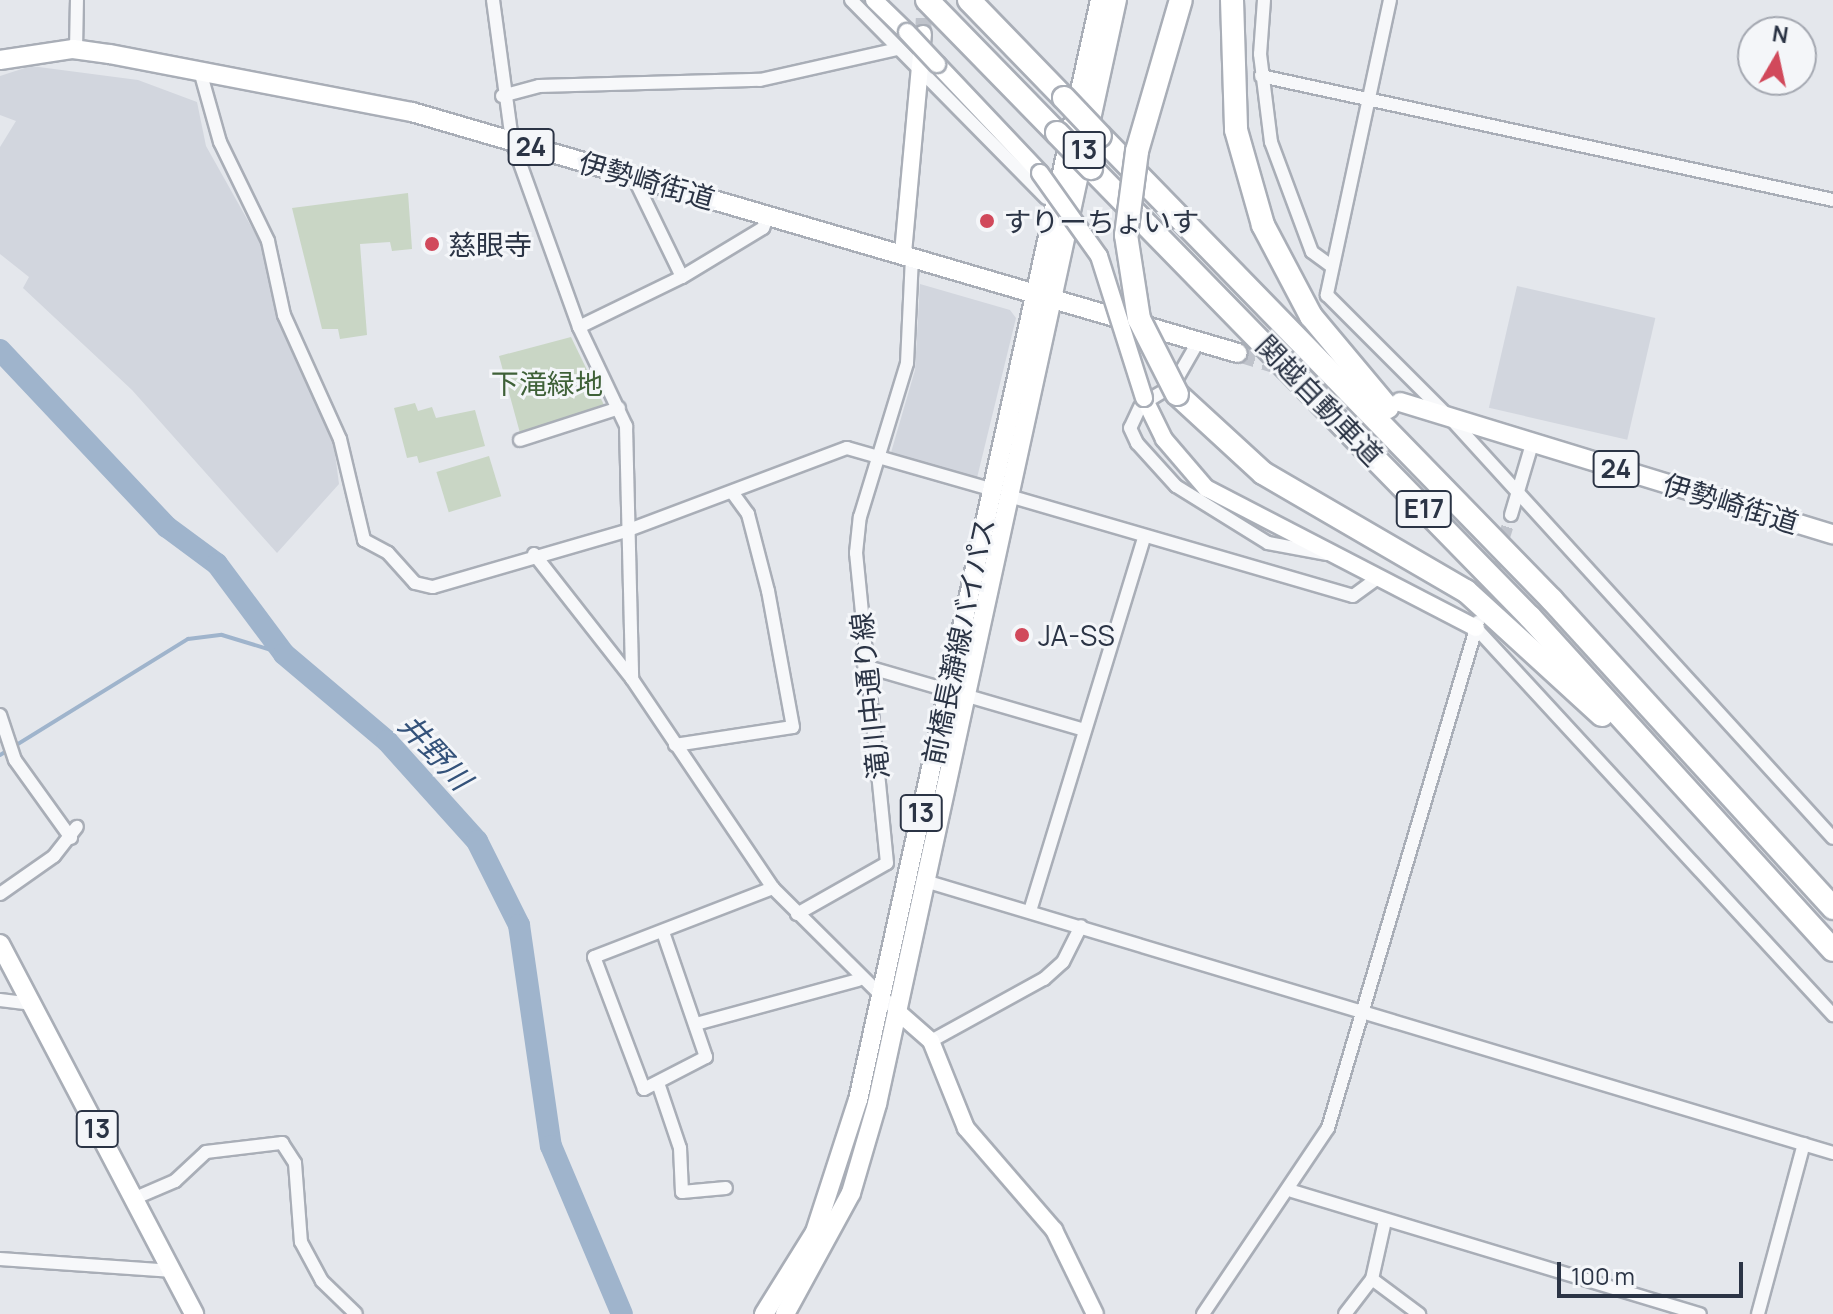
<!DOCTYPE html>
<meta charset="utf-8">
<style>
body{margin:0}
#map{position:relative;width:1833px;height:1314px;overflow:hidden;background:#e4e7ec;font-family:Manrope,"Noto Sans JP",sans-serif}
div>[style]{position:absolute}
.built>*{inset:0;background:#d2d6de;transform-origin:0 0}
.green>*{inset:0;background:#c9d6c5;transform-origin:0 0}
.stream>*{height:4px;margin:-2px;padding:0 2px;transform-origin:2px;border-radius:2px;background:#9fb4cc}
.river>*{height:22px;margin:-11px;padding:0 11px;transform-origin:11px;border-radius:11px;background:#9fb4cc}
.street-tunnel>*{height:12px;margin-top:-6px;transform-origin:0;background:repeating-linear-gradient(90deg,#bfc3cb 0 12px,transparent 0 18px)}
.secondary-tunnel>*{height:16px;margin-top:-8px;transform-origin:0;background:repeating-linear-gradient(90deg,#bfc3cb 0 16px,transparent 0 24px)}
.primary-tunnel>*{height:18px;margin-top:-9px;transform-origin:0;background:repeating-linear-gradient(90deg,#bfc3cb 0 18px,transparent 0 27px)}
.roads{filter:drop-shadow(2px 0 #a9aeb7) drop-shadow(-2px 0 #a9aeb7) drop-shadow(0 2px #a9aeb7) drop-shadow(0 -2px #a9aeb7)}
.street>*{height:12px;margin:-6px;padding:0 6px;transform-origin:6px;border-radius:6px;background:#f7f8fa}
.secondary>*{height:16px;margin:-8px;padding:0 8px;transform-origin:8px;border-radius:8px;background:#fff}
.primary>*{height:18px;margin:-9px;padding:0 9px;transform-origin:9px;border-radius:9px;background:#fff}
.highway>*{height:22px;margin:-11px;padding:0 11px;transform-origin:11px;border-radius:11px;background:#fff}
.bridges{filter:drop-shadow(2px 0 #a9aeb7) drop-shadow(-2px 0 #a9aeb7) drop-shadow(0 2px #a9aeb7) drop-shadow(0 -2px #a9aeb7)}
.secondary-bridge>*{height:16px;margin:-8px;padding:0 8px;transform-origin:8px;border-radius:8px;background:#fff}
.highway-bridge>*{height:22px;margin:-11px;padding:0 11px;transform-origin:11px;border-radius:11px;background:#fff}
.dots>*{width:22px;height:22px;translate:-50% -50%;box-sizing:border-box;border:4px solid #f4f6f9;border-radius:50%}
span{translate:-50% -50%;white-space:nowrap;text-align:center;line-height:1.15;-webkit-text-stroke:6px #f4f6f9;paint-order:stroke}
.shield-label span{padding:2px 6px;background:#f4f6f9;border:2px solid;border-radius:6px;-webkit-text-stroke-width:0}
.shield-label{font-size:26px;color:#2b3445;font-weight:700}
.street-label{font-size:28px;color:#2b3445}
.poi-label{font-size:28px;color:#2b3445}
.left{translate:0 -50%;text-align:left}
.park-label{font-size:28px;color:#3f6138}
.water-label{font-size:30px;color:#34527a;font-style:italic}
.north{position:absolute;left:1737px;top:16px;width:80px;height:80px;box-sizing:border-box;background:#f4f6f9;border:2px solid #a4a8b1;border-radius:50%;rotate:9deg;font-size:22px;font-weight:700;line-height:32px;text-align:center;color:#2b3445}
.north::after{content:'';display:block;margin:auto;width:28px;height:36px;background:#d1495b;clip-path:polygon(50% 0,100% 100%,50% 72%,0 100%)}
.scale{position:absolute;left:1557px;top:1262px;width:186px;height:36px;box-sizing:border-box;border:4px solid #2b3445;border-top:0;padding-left:10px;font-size:24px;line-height:28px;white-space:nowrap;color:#2b3445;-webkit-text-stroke:6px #f4f6f9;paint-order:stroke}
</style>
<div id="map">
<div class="built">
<i style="clip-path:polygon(31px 66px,138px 80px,197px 102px,206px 146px,261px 244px,278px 319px,333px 438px,339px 484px,277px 553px,132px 390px,23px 288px,29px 277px,0 254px,0 147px,16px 121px,0 115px,0 76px)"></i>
<i style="clip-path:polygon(920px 284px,1010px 310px,1016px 318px,976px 482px,890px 456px,915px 370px)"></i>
<i style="left:1517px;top:286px;width:142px;height:125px;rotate:13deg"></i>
</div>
<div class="green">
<i style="clip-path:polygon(408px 193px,412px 249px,392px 251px,390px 242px,360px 244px,367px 335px,340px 339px,338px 329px,322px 329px,292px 208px)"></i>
<i style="clip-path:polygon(571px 337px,604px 405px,520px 433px,499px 356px)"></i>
<i style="clip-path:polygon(415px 403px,418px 411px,432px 407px,436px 418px,475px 410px,485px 446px,419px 463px,417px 456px,407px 458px,394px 408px)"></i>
<i style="left:489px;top:456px;width:42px;height:55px;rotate:73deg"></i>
</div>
<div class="stream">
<i style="left:0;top:755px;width:221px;rotate:-31.7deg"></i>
<i style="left:188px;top:639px;width:34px;rotate:-7deg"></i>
<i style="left:222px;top:635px;width:65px;rotate:17deg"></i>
</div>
<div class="river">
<i style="left:0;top:350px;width:243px;rotate:46.7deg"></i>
<i style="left:167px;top:527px;width:62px;rotate:36.5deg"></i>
<i style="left:217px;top:564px;width:112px;rotate:53.3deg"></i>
<i style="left:284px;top:654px;width:135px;rotate:40.2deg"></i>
<i style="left:387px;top:741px;width:135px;rotate:48deg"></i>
<i style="left:477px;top:841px;width:94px;rotate:63.4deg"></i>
<i style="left:519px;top:925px;width:223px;rotate:81.8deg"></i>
<i style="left:551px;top:1146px;width:182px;rotate:67.1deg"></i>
</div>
<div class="street-tunnel">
<i style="left:1482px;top:607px;width:96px;rotate:-72.5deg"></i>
</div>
<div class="secondary-tunnel">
<i style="left:923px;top:34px;width:34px;rotate:-87deg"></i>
</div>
<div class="primary-tunnel">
<i style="left:1238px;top:353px;width:110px;rotate:16.9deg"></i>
</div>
<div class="roads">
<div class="street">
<i style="left:493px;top:0;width:142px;rotate:82.3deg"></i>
<i style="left:512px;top:141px;width:198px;rotate:70.2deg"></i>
<i style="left:579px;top:327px;width:110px;rotate:64.6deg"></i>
<i style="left:626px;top:426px;width:253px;rotate:88.6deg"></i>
<i style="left:632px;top:679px;width:252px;rotate:56deg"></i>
<i style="left:773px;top:888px;width:176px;rotate:44.8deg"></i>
<i style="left:851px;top:0;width:278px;rotate:45.4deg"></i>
<i style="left:1264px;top:0;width:54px;rotate:94.2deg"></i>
<i style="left:1260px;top:54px;width:89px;rotate:82.9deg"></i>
<i style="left:1271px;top:142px;width:117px;rotate:69.6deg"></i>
<i style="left:1312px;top:252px;width:24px;rotate:36deg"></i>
<i style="left:1390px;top:0;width:302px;rotate:102.1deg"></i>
<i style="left:1327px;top:295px;width:174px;rotate:45deg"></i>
<i style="left:1450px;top:418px;width:568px;rotate:47.64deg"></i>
<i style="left:76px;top:50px;width:50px;rotate:-88.9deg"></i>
<i style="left:200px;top:71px;width:74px;rotate:74.3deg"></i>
<i style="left:220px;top:142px;width:110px;rotate:64.1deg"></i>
<i style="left:268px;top:241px;width:76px;rotate:77.8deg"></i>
<i style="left:284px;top:315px;width:136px;rotate:65.7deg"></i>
<i style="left:340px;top:439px;width:104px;rotate:76.6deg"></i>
<i style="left:364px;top:540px;width:27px;rotate:28deg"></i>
<i style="left:388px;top:553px;width:40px;rotate:48deg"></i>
<i style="left:415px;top:583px;width:18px;rotate:13deg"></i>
<i style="left:433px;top:587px;width:201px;rotate:-16.2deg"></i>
<i style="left:626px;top:531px;width:236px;rotate:-20.6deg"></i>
<i style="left:847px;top:448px;width:149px;rotate:16deg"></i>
<i style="left:1261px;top:76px;width:585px;rotate:12.23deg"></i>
<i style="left:502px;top:96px;width:38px;rotate:-15deg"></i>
<i style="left:539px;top:86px;width:221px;rotate:-1.6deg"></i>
<i style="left:760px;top:80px;width:141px;rotate:-12.7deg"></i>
<i style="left:633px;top:176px;width:112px;rotate:64.1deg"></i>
<i style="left:579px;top:327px;width:114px;rotate:-25.9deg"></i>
<i style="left:682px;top:277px;width:95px;rotate:-31.2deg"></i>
<i style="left:763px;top:228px;width:13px;rotate:-67deg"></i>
<i style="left:1175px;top:382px;width:46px;rotate:-60.1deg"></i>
<i style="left:1152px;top:398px;width:12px;rotate:-31deg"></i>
<i style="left:1140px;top:407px;width:23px;rotate:115deg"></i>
<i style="left:1130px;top:428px;width:17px;rotate:65deg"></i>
<i style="left:1137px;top:443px;width:58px;rotate:47.8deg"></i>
<i style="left:1176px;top:486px;width:108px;rotate:31.8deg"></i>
<i style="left:1268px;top:543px;width:59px;rotate:10.7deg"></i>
<i style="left:520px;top:440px;width:104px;rotate:-17.9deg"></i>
<i style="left:1009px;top:496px;width:358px;rotate:16.2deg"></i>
<i style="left:1353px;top:596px;width:29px;rotate:-36deg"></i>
<i style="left:1511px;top:515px;width:74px;rotate:-73.5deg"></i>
<i style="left:534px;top:554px;width:159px;rotate:51.9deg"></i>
<i style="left:1476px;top:628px;width:527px;rotate:47.31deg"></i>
<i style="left:864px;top:666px;width:229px;rotate:16.2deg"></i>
<i style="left:0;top:715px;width:47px;rotate:71.6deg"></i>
<i style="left:15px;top:760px;width:96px;rotate:54.3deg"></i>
<i style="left:675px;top:745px;width:119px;rotate:-8.7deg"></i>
<i style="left:793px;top:727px;width:138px;rotate:-100.4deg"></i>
<i style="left:768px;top:591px;width:80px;rotate:-104.6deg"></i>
<i style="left:748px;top:514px;width:26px;rotate:-126deg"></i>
<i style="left:925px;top:881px;width:948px;rotate:16.68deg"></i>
<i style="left:0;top:894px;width:66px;rotate:-35.1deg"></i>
<i style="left:54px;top:856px;width:37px;rotate:-52deg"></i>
<i style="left:1030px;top:911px;width:391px;rotate:-73deg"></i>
<i style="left:797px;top:914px;width:103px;rotate:-29.5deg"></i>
<i style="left:887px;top:863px;width:312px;rotate:-95.7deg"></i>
<i style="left:856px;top:553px;width:36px;rotate:-84deg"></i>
<i style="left:860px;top:517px;width:161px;rotate:-73deg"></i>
<i style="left:907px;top:363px;width:106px;rotate:-87.3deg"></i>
<i style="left:664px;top:935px;width:129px;rotate:71deg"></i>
<i style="left:706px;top:1057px;width:70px;rotate:152.7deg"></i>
<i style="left:644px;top:1089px;width:141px;rotate:-110.7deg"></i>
<i style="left:594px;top:957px;width:192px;rotate:-21.1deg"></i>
<i style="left:0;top:1000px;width:31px;rotate:7deg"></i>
<i style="left:696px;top:1024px;width:168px;rotate:-15.2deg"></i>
<i style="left:931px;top:1041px;width:129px;rotate:-28.8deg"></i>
<i style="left:1044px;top:979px;width:25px;rotate:-42deg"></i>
<i style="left:1063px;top:962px;width:40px;rotate:-63.4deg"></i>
<i style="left:658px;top:1083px;width:69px;rotate:71.3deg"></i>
<i style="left:680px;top:1148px;width:44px;rotate:87.4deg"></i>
<i style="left:682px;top:1192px;width:44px;rotate:-5.2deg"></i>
<i style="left:1292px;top:1191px;width:426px;rotate:16.8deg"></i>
<i style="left:133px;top:1199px;width:46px;rotate:-23.2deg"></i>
<i style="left:175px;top:1181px;width:42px;rotate:-43.1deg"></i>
<i style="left:206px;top:1152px;width:77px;rotate:-6.8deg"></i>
<i style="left:282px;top:1143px;width:24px;rotate:57deg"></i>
<i style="left:295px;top:1163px;width:79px;rotate:85.7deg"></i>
<i style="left:301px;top:1242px;width:44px;rotate:61.7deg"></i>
<i style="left:322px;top:1281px;width:47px;rotate:44.1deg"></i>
<i style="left:0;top:1259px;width:170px;rotate:4deg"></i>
<i style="left:1372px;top:1279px;width:59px;rotate:36.7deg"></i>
<i style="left:1203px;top:1314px;width:224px;rotate:-56.1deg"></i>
<i style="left:1328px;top:1128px;width:528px;rotate:-73.49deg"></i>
<i style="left:1345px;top:1314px;width:44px;rotate:-52.4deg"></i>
<i style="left:1372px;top:1279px;width:59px;rotate:-77.4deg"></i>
<i style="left:1758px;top:1314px;width:176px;rotate:-74.9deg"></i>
</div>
<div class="secondary">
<i style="left:874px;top:0;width:46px;rotate:44.1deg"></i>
<i style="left:937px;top:64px;width:150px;rotate:46.6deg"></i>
<i style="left:903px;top:253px;width:220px;rotate:-84.8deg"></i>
<i style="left:1144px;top:398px;width:46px;rotate:64deg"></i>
<i style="left:1164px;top:439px;width:65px;rotate:49.4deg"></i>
<i style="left:1206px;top:488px;width:304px;rotate:27.4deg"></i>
<i style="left:898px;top:1012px;width:44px;rotate:41.3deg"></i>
<i style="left:931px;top:1041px;width:94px;rotate:68.1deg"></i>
<i style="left:966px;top:1128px;width:135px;rotate:49.2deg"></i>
<i style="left:1054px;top:1230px;width:93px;rotate:64deg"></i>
</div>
<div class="primary">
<i style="left:0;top:60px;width:74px;rotate:-8.6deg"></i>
<i style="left:73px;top:49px;width:37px;rotate:8deg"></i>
<i style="left:110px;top:54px;width:308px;rotate:10.9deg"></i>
<i style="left:412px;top:112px;width:860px;rotate:16.27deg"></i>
<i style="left:1400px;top:402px;width:453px;rotate:17deg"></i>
<i style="left:0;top:944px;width:418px;rotate:62.3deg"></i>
<i style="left:764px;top:1314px;width:97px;rotate:-58.1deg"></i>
<i style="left:815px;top:1232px;width:139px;rotate:-72deg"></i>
<i style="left:858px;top:1100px;width:1126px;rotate:-77.59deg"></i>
<i style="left:785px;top:1314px;width:138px;rotate:-61.4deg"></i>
<i style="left:851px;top:1193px;width:93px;rotate:-73.7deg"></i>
<i style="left:877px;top:1104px;width:1130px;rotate:-77.74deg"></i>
</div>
<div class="highway">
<i style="left:927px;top:0;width:186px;rotate:45.7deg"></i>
<i style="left:969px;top:0;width:136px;rotate:45.9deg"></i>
<i style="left:1232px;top:0;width:130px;rotate:88.2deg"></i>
<i style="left:1236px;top:130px;width:99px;rotate:74.1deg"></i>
<i style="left:1263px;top:225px;width:103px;rotate:62.2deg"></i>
<i style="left:1311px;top:316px;width:119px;rotate:50.1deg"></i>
<i style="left:1100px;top:136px;width:648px;rotate:45.75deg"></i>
<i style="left:1552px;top:600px;width:417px;rotate:47.6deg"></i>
<i style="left:1091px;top:168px;width:628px;rotate:45.65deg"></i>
<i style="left:1530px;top:617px;width:450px;rotate:47.7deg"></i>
<i style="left:1177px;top:394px;width:117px;rotate:42.6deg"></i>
<i style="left:1263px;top:473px;width:235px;rotate:30.2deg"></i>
<i style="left:1466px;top:591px;width:184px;rotate:42.4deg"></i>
</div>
</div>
<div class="bridges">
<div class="secondary-bridge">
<i style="left:907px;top:32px;width:44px;rotate:46.8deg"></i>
<i style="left:1040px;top:173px;width:102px;rotate:54.6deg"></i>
<i style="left:1099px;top:256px;width:149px;rotate:72.4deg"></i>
</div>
<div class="highway-bridge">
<i style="left:1064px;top:98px;width:52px;rotate:46.5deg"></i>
<i style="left:1057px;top:133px;width:49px;rotate:45.8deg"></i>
<i style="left:1177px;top:394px;width:84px;rotate:-116.9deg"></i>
<i style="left:1139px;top:319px;width:85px;rotate:-98.8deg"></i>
<i style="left:1126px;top:235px;width:85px;rotate:-82.5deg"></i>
<i style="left:1137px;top:151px;width:157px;rotate:-73.8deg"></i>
</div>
</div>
<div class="dots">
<i style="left:987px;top:221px;background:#d1495b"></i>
<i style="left:432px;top:244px;background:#d1495b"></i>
<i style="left:1022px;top:635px;background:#d1495b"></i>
</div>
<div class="shield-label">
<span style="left:531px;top:147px">24</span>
<span style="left:1084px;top:150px">13</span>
<span style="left:1616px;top:469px">24</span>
<span style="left:1424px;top:509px">E17</span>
<span style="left:921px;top:813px">13</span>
<span style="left:97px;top:1129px">13</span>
</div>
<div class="street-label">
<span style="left:647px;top:180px;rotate:16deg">伊勢崎街道</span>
<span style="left:1320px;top:400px;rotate:46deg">関越自動車道</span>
<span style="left:1731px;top:503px;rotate:17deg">伊勢崎街道</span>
<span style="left:958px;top:641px;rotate:-78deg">前橋長瀞線バイパス</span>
<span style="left:869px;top:696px;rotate:-96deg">滝川中通り線</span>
</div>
<div class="poi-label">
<span class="left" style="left:1003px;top:221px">すりーちょいす</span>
<span class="left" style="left:448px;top:244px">慈眼寺</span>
<span class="left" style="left:1038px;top:635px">JA-SS</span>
</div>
<div class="park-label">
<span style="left:547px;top:383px">下滝緑地</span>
</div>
<div class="water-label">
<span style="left:435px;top:752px;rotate:47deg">井野川</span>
</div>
<div class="north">N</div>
<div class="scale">100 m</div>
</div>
